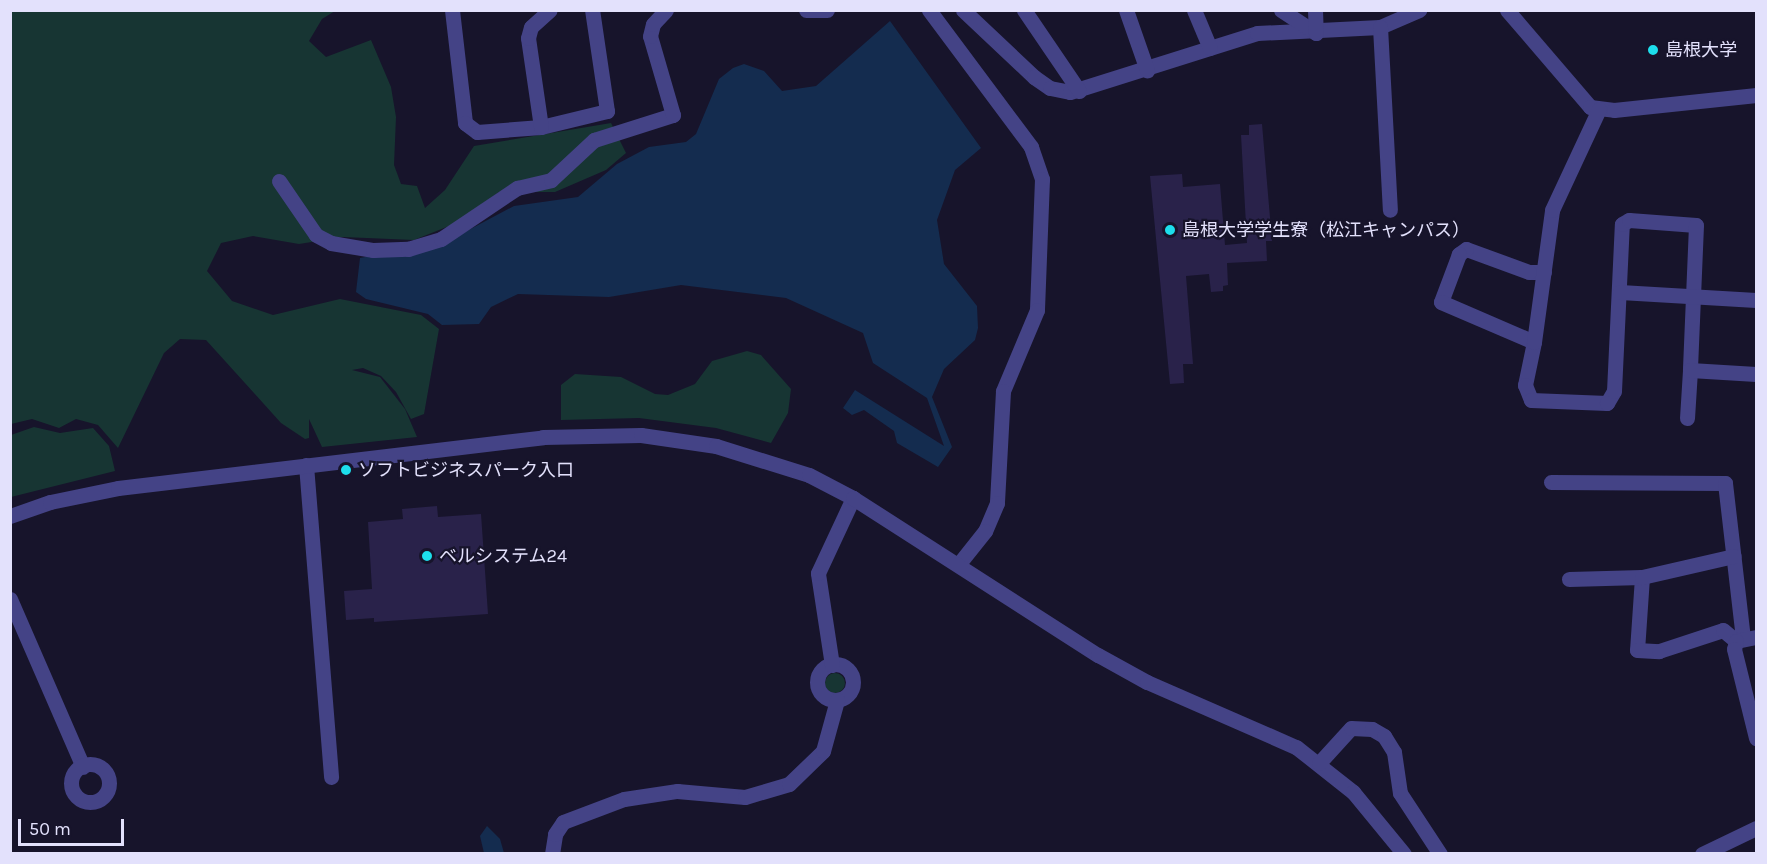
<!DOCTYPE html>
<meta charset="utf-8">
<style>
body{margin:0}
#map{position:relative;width:1767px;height:864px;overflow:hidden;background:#17142b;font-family:Karla,"Noto Sans JP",sans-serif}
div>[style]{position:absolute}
.green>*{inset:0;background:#173533}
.round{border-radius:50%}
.water>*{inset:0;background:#142c4f}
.building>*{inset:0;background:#29224a}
.minor>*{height:15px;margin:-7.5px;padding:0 7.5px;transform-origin:7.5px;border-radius:7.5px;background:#444386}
.minor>.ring{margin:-7.5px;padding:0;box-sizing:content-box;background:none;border:15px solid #444386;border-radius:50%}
.tertiary>*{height:15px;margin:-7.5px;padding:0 7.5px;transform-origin:7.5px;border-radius:7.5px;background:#444386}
.dots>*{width:16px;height:16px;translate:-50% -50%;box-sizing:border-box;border:3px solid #17142b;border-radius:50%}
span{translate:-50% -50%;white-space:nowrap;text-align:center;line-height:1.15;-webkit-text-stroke:4.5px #17142b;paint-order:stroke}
.poi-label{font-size:18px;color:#e3e1fc}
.left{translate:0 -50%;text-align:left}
.frame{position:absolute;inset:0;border:12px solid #e3e1fc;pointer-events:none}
.scale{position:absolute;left:18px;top:819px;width:106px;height:27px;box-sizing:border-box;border:3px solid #e3e1fc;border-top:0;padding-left:8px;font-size:18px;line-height:21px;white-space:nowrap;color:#e3e1fc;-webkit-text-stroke:4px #17142b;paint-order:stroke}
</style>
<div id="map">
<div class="green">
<i style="clip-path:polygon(11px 11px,335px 11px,322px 19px,309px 41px,326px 57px,371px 40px,391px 87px,396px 117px,394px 165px,401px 184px,417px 186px,425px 208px,445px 190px,474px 146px,611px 123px,626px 153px,606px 170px,555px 192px,499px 192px,454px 224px,414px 240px,343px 237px,299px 244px,253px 236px,221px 243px,207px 271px,232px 301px,273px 315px,340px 299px,421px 315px,439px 329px,424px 414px,411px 419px,396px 392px,381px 376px,363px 368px,352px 370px,380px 377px,405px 409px,417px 437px,322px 447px,309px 419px,309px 438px,305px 439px,281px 423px,206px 340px,180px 339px,164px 353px,118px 448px,98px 425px,76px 419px,59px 428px,32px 419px,11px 424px)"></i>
<i style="clip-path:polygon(747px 351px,761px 355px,791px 389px,788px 413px,771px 443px,716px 428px,639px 418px,561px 420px,561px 385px,575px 374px,621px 377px,655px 394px,668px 395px,695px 384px,712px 361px)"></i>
<i style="clip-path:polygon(34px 427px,60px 433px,93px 428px,109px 446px,115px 471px,11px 497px,11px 435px)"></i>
<i class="round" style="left:825px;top:673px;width:20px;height:20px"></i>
</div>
<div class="water">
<i style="clip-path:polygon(890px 21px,981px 148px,955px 170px,937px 220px,944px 264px,977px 306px,978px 328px,975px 340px,944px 369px,932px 397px,952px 447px,938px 467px,897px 443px,894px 431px,864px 410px,852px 415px,843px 408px,855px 390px,944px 446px,927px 398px,873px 363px,863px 333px,786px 298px,681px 285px,609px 297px,518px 294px,491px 307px,479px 324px,442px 325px,428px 314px,366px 299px,356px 292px,360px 258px,448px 241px,514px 206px,578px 197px,617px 164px,649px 147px,686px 142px,696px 134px,719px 79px,733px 68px,744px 64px,764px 71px,782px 91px,816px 86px)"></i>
<i style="clip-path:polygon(487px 826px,500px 839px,504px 853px,484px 853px,480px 836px)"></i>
</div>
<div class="building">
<i style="clip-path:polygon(1262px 124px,1272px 241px,1266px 241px,1267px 261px,1227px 263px,1228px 285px,1223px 286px,1223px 291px,1211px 292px,1209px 274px,1186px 276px,1193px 364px,1183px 364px,1184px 383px,1170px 384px,1150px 176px,1182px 174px,1183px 187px,1220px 184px,1225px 245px,1247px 243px,1241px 135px,1249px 135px,1249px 125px)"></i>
<i style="clip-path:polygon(437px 506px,438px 517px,481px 514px,488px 614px,374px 622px,374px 618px,346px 620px,344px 591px,372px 589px,368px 522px,403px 519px,402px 509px)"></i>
</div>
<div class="minor">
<i style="left:452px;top:10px;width:114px;rotate:83.4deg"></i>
<i style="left:465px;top:123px;width:15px;rotate:37deg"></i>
<i style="left:477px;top:132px;width:64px;rotate:-4.5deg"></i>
<i style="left:541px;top:127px;width:68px;rotate:-13.6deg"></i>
<i style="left:607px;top:111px;width:102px;rotate:-98.4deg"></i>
<i style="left:806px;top:10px;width:21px"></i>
<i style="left:929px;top:10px;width:171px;rotate:53.3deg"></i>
<i style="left:1031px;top:147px;width:34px;rotate:71deg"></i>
<i style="left:1042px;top:179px;width:131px;rotate:92.2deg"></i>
<i style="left:1037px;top:310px;width:88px;rotate:112.8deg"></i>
<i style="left:1003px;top:391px;width:112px;rotate:93.1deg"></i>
<i style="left:997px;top:503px;width:30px;rotate:113deg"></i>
<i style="left:985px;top:531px;width:43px;rotate:128.5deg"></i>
<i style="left:963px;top:10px;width:98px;rotate:43.3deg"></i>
<i style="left:1034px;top:77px;width:19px;rotate:35deg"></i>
<i style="left:1050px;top:88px;width:20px;rotate:11deg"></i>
<i style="left:1070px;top:92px;width:196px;rotate:-17.5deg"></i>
<i style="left:1257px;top:33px;width:123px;rotate:-2.8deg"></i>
<i style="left:1380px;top:27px;width:43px;rotate:-23.6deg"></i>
<i style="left:1024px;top:10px;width:98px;rotate:55.8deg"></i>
<i style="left:1126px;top:10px;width:64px;rotate:70.7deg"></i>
<i style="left:1194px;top:10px;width:41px;rotate:67.2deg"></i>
<i style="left:1281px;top:10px;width:42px;rotate:33.3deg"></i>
<i style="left:1315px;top:10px;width:23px;rotate:88deg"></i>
<i style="left:1507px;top:10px;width:128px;rotate:49.4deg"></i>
<i style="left:1590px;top:107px;width:24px;rotate:7deg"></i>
<i style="left:1614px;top:110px;width:143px;rotate:-6deg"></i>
<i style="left:1380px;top:27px;width:183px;rotate:86.9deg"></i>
<i style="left:541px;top:127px;width:90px;rotate:-98.3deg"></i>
<i style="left:528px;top:38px;width:11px;rotate:-75deg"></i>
<i style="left:531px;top:27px;width:25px;rotate:-42deg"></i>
<i style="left:279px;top:181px;width:65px;rotate:55.6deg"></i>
<i style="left:316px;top:235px;width:17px;rotate:28deg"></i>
<i style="left:331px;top:243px;width:43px;rotate:9.5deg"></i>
<i style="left:373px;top:250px;width:35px;rotate:-2deg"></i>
<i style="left:408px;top:249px;width:34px;rotate:-17deg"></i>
<i style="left:441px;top:239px;width:92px;rotate:-33.9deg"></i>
<i style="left:517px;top:188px;width:35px;rotate:-13deg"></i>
<i style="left:551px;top:180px;width:59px;rotate:-42.9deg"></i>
<i style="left:594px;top:140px;width:83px;rotate:-17.6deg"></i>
<i style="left:673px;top:115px;width:82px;rotate:-106.2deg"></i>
<i style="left:650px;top:36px;width:12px;rotate:-76deg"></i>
<i style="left:653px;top:24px;width:19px;rotate:-47deg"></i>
<i style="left:1544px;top:272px;width:15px;rotate:180deg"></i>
<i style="left:1529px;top:272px;width:67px;rotate:-159.9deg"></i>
<i style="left:1466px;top:249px;width:9px;rotate:144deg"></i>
<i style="left:1459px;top:254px;width:51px;rotate:110.6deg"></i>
<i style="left:1441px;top:302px;width:101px;rotate:23.3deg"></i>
<i style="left:1534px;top:342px;width:44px;rotate:101.8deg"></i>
<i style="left:1525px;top:385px;width:16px;rotate:68deg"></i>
<i style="left:1531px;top:400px;width:76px;rotate:2.3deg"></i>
<i style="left:1607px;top:403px;width:14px;rotate:-60deg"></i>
<i style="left:1614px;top:391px;width:167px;rotate:-87.3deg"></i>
<i style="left:1622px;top:224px;width:8px;rotate:-30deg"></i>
<i style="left:1629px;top:220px;width:67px;rotate:4.3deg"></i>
<i style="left:1696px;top:225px;width:145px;rotate:92.4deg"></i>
<i style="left:1620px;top:292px;width:136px;rotate:3.4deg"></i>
<i style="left:1534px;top:342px;width:133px;rotate:-82.2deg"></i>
<i style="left:1552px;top:210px;width:111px;rotate:-65deg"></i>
<i style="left:1687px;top:418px;width:48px;rotate:-86.4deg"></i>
<i style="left:1690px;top:370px;width:66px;rotate:3.5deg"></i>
<i style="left:1551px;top:482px;width:174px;rotate:0.3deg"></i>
<i style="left:1725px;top:483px;width:156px;rotate:83.4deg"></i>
<i style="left:1642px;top:577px;width:73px;rotate:93.9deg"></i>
<i style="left:1637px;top:650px;width:22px;rotate:3deg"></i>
<i style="left:1659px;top:651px;width:67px;rotate:-18.2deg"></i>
<i style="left:1723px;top:630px;width:17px;rotate:40deg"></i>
<i style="left:1569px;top:579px;width:73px;rotate:-1.6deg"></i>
<i style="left:1642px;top:577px;width:94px;rotate:-12.9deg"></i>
<i style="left:10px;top:599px;width:183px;rotate:66.5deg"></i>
<i style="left:1756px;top:637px;width:20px;rotate:169deg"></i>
<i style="left:1736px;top:641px;width:8px;rotate:104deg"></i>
<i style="left:1734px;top:649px;width:92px;rotate:76.1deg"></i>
<i class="ring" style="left:817px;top:664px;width:21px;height:21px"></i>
<i style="left:832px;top:665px;width:93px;rotate:-98.7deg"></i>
<i style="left:818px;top:573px;width:83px;rotate:-65deg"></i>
<i class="ring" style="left:71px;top:764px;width:23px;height:23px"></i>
<i style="left:552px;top:854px;width:20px;rotate:-81deg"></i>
<i style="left:555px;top:834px;width:14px;rotate:-56deg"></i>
<i style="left:563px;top:822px;width:65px;rotate:-20.7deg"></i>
<i style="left:624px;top:799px;width:54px;rotate:-8.6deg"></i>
<i style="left:677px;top:791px;width:68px;rotate:5deg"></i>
<i style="left:745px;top:797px;width:46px;rotate:-16.5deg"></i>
<i style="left:789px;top:784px;width:47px;rotate:-44.1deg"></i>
<i style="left:823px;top:751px;width:53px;rotate:-74.6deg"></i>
<i style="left:1702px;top:854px;width:60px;rotate:-25.7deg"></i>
</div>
<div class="tertiary">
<i style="left:306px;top:465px;width:313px;rotate:85.4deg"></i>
<i style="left:10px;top:516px;width:42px;rotate:-19.3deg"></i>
<i style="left:50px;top:502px;width:69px;rotate:-11.6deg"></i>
<i style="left:118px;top:488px;width:428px;rotate:-6.8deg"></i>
<i style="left:543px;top:437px;width:98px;rotate:-1.2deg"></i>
<i style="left:641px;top:435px;width:76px;rotate:8.3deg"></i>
<i style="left:716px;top:446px;width:97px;rotate:17.3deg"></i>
<i style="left:809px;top:475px;width:50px;rotate:27.6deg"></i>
<i style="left:853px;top:498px;width:291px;rotate:32.7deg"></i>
<i style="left:1098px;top:655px;width:56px;rotate:28.9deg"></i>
<i style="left:1147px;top:682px;width:163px;rotate:23.6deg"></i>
<i style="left:1296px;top:747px;width:73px;rotate:38.3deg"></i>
<i style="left:1353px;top:792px;width:80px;rotate:50.6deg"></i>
<i style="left:1319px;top:763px;width:47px;rotate:-47.6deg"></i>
<i style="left:1351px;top:728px;width:21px;rotate:3deg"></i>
<i style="left:1372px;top:729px;width:14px;rotate:30deg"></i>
<i style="left:1384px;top:736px;width:19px;rotate:58deg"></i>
<i style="left:1394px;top:752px;width:41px;rotate:81.7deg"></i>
<i style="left:1400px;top:793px;width:73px;rotate:56.7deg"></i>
</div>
<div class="dots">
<i style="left:1653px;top:50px;background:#1ddeec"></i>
<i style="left:1170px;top:230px;background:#1ddeec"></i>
<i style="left:346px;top:470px;background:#1ddeec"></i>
<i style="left:427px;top:556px;background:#1ddeec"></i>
</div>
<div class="poi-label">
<span class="left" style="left:1665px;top:50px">島根大学</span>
<span class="left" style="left:1182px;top:230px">島根大学学生寮（松江キャンパス）</span>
<span class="left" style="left:358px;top:470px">ソフトビジネスパーク入口</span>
<span class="left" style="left:439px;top:556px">ベルシステム24</span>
</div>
<div class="frame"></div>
<div class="scale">50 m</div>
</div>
